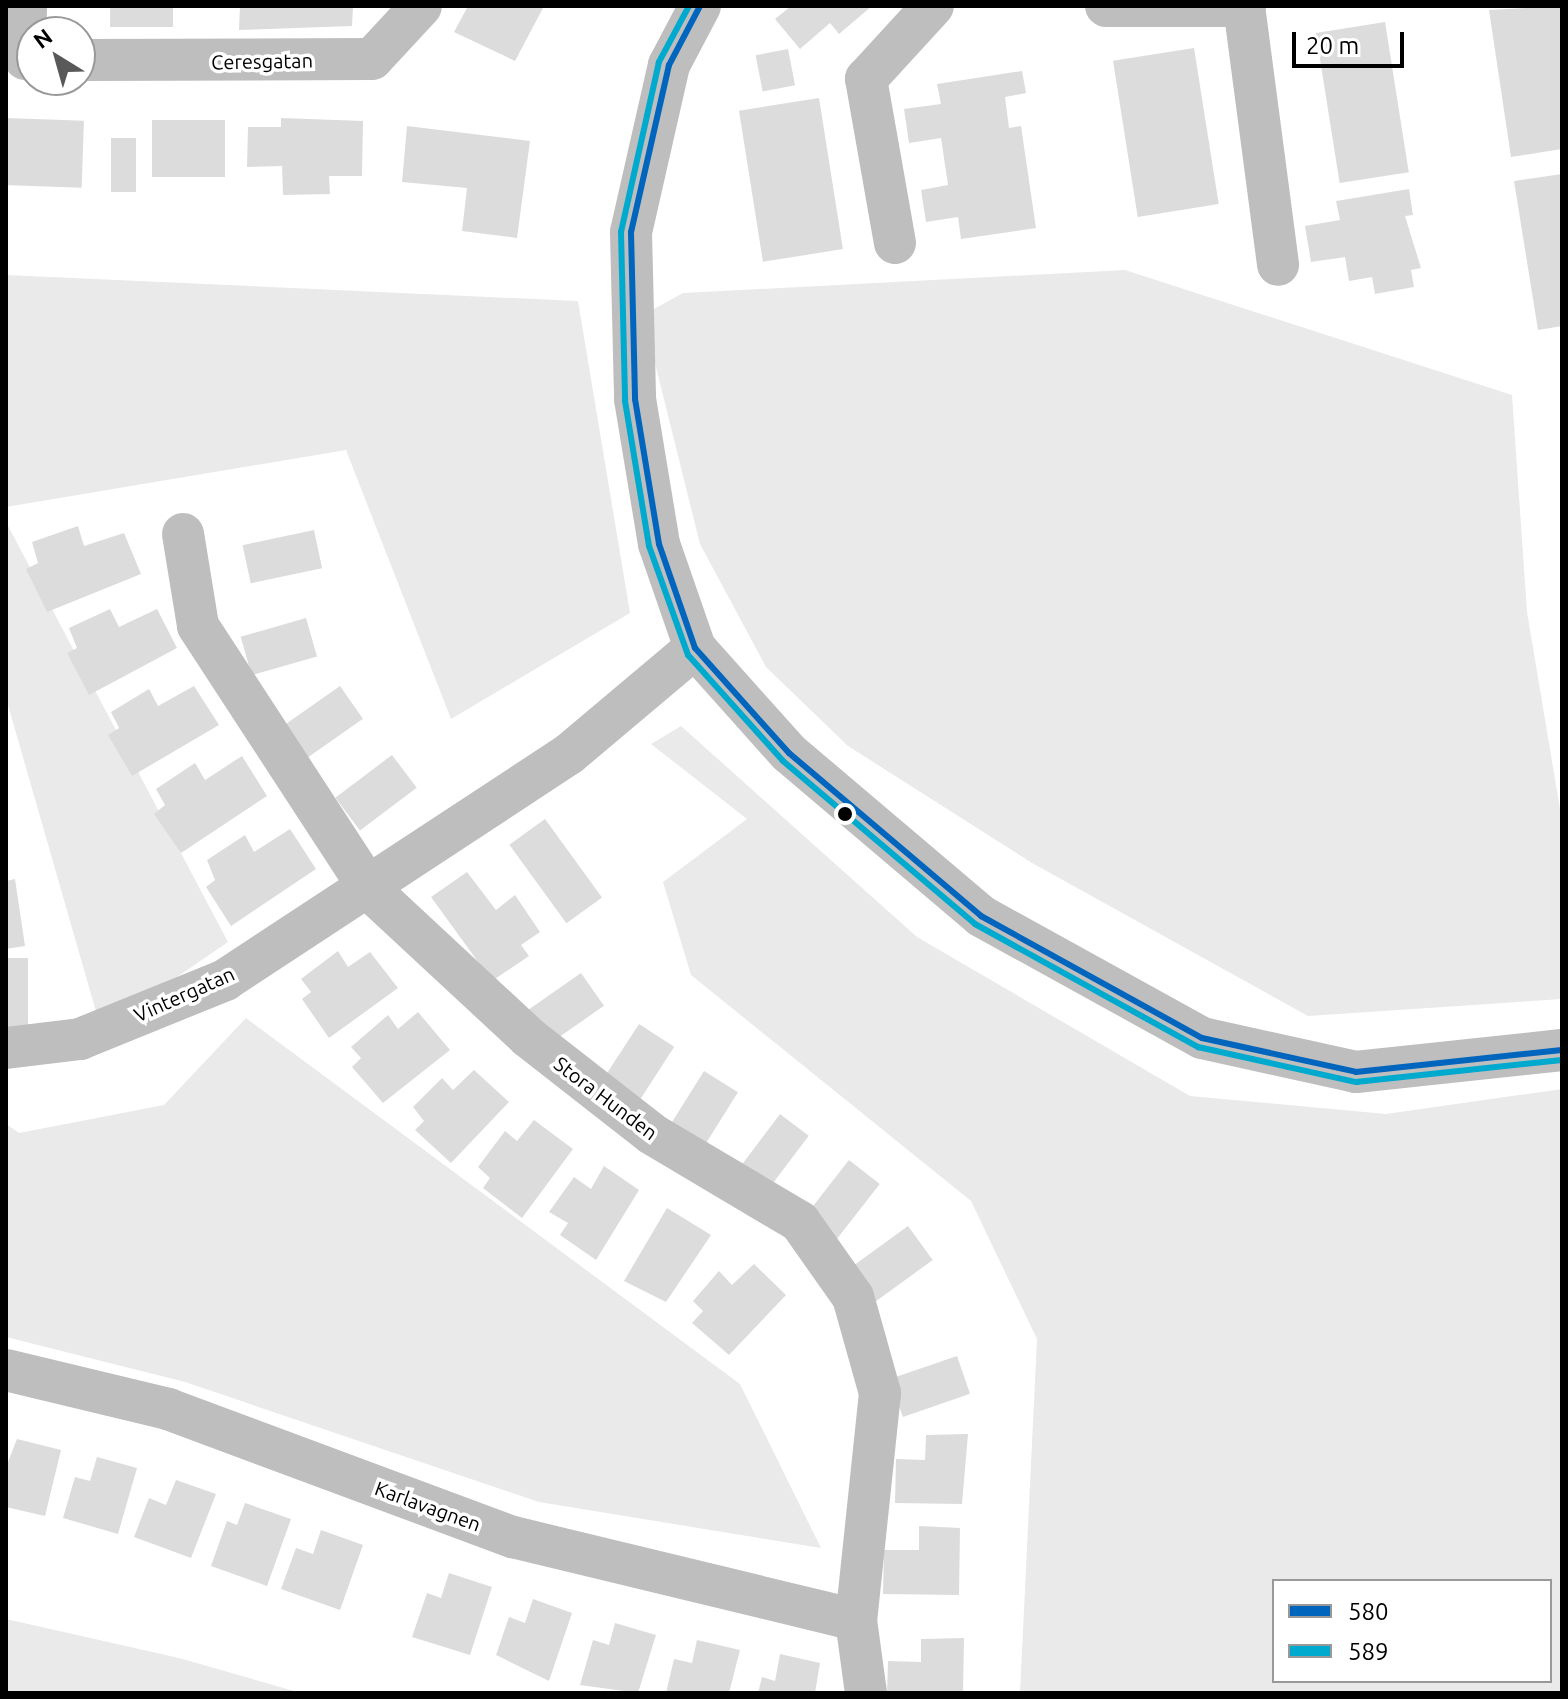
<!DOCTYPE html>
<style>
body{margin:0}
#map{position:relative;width:1568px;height:1699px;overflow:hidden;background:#fff;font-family:Ubuntu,sans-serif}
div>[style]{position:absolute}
.green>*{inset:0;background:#eaeaea}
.building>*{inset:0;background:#dcdcdc;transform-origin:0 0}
.street>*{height:42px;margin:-21px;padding:0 21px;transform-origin:21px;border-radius:21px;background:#bebebe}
.bus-1>*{height:6px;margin:-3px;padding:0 3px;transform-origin:3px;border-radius:3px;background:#0065bd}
.bus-2>*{height:6px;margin:-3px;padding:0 3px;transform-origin:3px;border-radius:3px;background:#00a9ce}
.dots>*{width:22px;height:22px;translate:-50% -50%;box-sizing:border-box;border:4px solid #fff;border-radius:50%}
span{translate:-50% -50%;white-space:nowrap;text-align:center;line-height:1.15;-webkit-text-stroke:7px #fff;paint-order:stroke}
.street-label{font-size:20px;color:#000}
.frame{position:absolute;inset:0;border:8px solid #000;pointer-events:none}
.legend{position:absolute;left:1272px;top:1579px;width:280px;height:104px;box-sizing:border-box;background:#fff;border:2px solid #999;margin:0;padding:10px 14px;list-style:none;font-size:24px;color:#000}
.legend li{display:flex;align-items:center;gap:16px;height:40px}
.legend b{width:40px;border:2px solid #999}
.north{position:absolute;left:16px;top:16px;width:80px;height:80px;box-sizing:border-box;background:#fff;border:2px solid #999;border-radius:50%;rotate:323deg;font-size:22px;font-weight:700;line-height:32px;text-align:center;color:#000}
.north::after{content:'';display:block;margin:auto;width:28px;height:36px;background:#595959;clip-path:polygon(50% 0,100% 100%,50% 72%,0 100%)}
.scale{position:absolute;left:1292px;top:32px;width:112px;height:36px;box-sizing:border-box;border:4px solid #000;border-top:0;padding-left:10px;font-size:24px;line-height:28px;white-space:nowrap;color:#000;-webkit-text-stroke:6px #fff;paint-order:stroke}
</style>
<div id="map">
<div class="green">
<i style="clip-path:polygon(1125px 270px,1512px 395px,1527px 612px,1562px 821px,1562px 999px,1308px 1016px,1032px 863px,848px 746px,766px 667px,700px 544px,643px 315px,683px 293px)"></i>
<i style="clip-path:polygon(6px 275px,578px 301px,630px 613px,451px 719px,346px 450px,6px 507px)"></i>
<i style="clip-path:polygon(6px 522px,228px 942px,101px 1029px,6px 698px)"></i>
<i style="clip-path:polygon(evenodd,681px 726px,917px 937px,1190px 1096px,1386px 1114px,1562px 1089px,1562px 1693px,1020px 1693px,1037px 1339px,971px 1201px,691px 975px,663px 882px,747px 819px,651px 744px,681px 726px,1274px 1581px,1550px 1581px,1550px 1681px,1274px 1681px,1274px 1581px)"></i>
<i style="clip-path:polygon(246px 1018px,740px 1384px,821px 1548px,539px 1502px,185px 1382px,6px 1337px,6px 1124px,19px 1133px,164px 1105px)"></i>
<i style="clip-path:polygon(6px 1619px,179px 1658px,301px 1693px,6px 1693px)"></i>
</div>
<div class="building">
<i style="left:110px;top:6px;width:63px;height:21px"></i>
<i style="clip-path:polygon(240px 6px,353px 6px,352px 26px,239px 30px)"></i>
<i style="clip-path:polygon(468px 6px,544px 6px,515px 61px,454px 32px)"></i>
<i style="clip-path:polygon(791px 6px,872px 6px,839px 34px,830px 23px,800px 49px,775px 19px)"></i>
<i style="clip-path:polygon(1562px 6px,1562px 149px,1511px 157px,1489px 10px)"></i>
<i style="left:1385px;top:22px;width:152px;height:70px;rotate:81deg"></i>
<i style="left:1194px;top:48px;width:158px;height:82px;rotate:81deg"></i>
<i style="left:788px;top:49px;width:37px;height:33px;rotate:79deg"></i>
<i style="clip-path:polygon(1022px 71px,1026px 93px,1005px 97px,1009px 128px,1021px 126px,1036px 228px,961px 239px,958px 217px,926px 222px,921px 190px,948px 185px,941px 138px,909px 143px,904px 109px,941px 104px,937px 84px)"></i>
<i style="left:819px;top:98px;width:153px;height:81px;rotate:81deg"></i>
<i style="left:6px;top:118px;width:78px;height:67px;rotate:2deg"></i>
<i style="clip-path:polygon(281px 118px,363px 121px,362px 176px,329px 176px,330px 194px,283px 195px,282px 166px,247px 167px,248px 127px,281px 127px)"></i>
<i style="left:152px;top:120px;width:73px;height:57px"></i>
<i style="clip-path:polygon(407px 126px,530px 141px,517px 238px,462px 231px,467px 188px,402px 182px)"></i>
<i style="left:136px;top:138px;width:54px;height:25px;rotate:90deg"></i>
<i style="clip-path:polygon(1562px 174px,1562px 326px,1538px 330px,1514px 181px)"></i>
<i style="clip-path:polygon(1409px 189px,1413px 215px,1405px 216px,1421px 268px,1411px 270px,1414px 287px,1375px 294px,1372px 277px,1349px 281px,1345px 257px,1311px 262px,1305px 226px,1340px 220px,1336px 201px)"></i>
<i style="clip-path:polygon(78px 526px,84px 546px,124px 533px,141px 574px,47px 612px,26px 569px,38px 563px,32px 542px)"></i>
<i style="left:314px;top:530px;width:39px;height:73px;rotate:78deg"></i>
<i style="clip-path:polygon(110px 609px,119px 627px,157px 609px,177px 648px,89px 695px,67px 653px,77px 648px,69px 628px)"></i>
<i style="left:306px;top:618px;width:40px;height:68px;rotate:74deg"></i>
<i style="clip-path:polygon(194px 686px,219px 725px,132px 776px,108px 735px,119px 728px,111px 712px,149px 689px,158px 706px)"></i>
<i style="left:340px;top:686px;width:40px;height:70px;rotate:55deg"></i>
<i style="left:392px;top:755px;width:41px;height:71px;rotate:53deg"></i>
<i style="clip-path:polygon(242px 756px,267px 796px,181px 853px,154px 814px,165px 805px,156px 789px,195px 763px,205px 780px)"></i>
<i style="left:545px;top:819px;width:97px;height:44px;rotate:54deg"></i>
<i style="clip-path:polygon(290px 829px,316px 869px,231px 926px,206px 887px,215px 880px,207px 860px,245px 835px,254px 852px)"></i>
<i style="clip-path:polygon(467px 872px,496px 910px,515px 895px,540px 932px,521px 945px,529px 956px,492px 981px,431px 897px)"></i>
<i style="clip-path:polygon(15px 879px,25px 946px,6px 949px,6px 881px)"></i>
<i style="clip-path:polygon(338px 951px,348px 967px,370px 952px,398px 988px,329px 1038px,302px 999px,311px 992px,301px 979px)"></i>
<i style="left:6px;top:958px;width:22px;height:70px"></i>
<i style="left:581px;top:973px;width:40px;height:69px;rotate:55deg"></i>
<i style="clip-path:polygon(418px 1012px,450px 1050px,383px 1103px,352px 1067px,361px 1058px,351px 1047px,388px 1015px,398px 1029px)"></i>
<i style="left:639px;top:1024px;width:42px;height:63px;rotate:33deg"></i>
<i style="clip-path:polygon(474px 1070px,509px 1102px,451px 1163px,415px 1130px,424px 1121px,413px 1107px,442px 1078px,453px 1090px)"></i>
<i style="left:704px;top:1071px;width:40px;height:65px;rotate:32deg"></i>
<i style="left:780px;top:1114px;width:36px;height:65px;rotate:37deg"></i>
<i style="clip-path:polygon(534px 1120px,573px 1149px,522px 1218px,483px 1188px,490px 1178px,478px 1167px,505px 1131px,517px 1141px)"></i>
<i style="left:849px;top:1160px;width:39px;height:70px;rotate:38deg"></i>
<i style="clip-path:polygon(604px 1166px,639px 1190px,596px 1260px,560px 1235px,568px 1223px,549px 1212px,574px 1177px,591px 1189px)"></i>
<i style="clip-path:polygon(667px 1208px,711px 1235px,666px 1302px,624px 1281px)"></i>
<i style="left:908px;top:1226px;width:42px;height:71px;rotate:54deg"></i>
<i style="clip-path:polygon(754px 1264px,786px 1295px,729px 1355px,692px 1323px,703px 1311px,693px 1301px,719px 1271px,732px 1285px)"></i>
<i style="left:957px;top:1356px;width:40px;height:71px;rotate:71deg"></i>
<i style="clip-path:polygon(968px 1434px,962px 1504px,895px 1503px,896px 1459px,925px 1460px,926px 1435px)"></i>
<i style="clip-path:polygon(17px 1439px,61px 1450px,45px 1516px,6px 1507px,6px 1467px)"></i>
<i style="clip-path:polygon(97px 1457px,137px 1468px,118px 1534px,63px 1518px,75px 1477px,90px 1481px)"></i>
<i style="clip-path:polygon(176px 1480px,216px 1494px,191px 1558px,134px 1537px,149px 1498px,166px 1505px)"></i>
<i style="clip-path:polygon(245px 1503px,291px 1519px,267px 1586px,211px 1566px,227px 1521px,237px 1525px)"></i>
<i style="clip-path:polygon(919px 1526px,960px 1528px,959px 1595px,883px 1594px,884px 1550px,919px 1550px)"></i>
<i style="clip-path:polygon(321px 1530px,363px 1545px,340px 1610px,281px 1589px,296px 1548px,313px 1554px)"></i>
<i style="clip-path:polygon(449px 1573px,492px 1587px,470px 1655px,412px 1637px,427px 1593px,441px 1598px)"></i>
<i style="clip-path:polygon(533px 1599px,572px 1613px,549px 1681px,496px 1655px,509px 1617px,525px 1623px)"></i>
<i style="clip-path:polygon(615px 1623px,656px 1635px,638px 1693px,580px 1685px,593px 1640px,609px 1645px)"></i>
<i style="clip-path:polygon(964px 1638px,963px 1693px,887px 1693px,888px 1661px,921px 1662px,921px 1639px)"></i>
<i style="clip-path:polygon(697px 1640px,740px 1650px,729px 1693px,666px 1693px,674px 1659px,692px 1663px)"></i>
<i style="clip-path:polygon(780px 1654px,820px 1663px,815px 1693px,758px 1693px,762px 1677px,775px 1681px)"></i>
</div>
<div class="street">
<i style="left:700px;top:6px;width:67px;rotate:117.7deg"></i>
<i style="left:669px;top:65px;width:171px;rotate:102.8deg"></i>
<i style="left:631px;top:232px;width:167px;rotate:88.6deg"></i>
<i style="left:635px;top:399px;width:147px;rotate:80.6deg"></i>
<i style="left:659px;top:544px;width:110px;rotate:70.9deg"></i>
<i style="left:695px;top:648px;width:141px;rotate:48.2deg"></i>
<i style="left:789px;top:753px;width:252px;rotate:40.3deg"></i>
<i style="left:981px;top:916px;width:252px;rotate:28.9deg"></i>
<i style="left:1202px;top:1038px;width:158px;rotate:12.4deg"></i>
<i style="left:1356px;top:1072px;width:207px;rotate:-6.1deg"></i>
<i style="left:1106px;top:6px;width:139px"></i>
<i style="left:1244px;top:6px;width:261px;rotate:82.5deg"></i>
<i style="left:25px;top:59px;width:53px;rotate:-88.9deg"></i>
<i style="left:80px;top:60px;width:292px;rotate:-0.2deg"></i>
<i style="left:372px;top:59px;width:72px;rotate:-47.2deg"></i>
<i style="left:895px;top:243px;width:167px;rotate:-100deg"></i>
<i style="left:866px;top:79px;width:99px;rotate:-47.5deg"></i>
<i style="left:183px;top:534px;width:93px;rotate:80.7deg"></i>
<i style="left:198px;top:626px;width:315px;rotate:56.9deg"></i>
<i style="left:370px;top:890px;width:216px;rotate:42.9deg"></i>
<i style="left:528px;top:1037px;width:157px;rotate:38deg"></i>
<i style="left:652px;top:1134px;width:172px;rotate:30.7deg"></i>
<i style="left:800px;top:1222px;width:92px;rotate:54.8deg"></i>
<i style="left:853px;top:1297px;width:100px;rotate:74.3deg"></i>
<i style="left:880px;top:1393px;width:228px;rotate:96deg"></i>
<i style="left:856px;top:1620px;width:74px;rotate:82.2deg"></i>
<i style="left:6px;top:1048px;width:75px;rotate:-6.9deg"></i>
<i style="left:80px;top:1039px;width:157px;rotate:-22.1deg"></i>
<i style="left:225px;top:980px;width:412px;rotate:-33.3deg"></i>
<i style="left:569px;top:754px;width:165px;rotate:-40.1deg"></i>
<i style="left:6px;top:1370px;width:167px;rotate:13.5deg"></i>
<i style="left:168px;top:1409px;width:368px;rotate:20.4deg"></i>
<i style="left:513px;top:1537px;width:353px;rotate:13.6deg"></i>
</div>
<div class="bus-1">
<i style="left:700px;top:6px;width:67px;rotate:117.7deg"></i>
<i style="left:669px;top:65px;width:171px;rotate:102.8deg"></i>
<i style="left:631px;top:232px;width:167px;rotate:88.6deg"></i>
<i style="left:635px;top:399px;width:147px;rotate:80.6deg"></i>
<i style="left:659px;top:544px;width:110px;rotate:70.9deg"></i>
<i style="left:695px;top:648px;width:141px;rotate:48.2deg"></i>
<i style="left:789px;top:753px;width:252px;rotate:40.3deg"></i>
<i style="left:981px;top:916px;width:252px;rotate:28.9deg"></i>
<i style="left:1202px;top:1038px;width:158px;rotate:12.4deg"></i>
<i style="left:1356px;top:1072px;width:207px;rotate:-6.1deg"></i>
</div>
<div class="bus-2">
<i style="left:689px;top:6px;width:64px;rotate:118.2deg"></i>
<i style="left:659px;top:62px;width:174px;rotate:102.6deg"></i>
<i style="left:621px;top:232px;width:169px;rotate:88.6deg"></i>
<i style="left:625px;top:401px;width:147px;rotate:80.6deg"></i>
<i style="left:649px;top:546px;width:116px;rotate:70.3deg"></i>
<i style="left:688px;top:655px;width:142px;rotate:48.1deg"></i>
<i style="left:783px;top:761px;width:252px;rotate:40.3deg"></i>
<i style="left:975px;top:924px;width:255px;rotate:28.9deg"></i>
<i style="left:1198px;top:1047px;width:162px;rotate:12.5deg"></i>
<i style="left:1356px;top:1082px;width:207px;rotate:-6.1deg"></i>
</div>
<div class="dots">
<i style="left:845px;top:814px;background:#000"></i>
</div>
<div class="street-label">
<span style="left:262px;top:61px;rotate:-1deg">Ceresgatan</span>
<span style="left:184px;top:994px;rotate:-24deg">Vintergatan</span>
<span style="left:606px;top:1098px;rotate:37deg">Stora Hunden</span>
<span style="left:428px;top:1506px;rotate:20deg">Karlavagnen</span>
</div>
<div class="frame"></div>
<ul class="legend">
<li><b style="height:10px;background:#0065bd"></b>580</li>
<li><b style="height:10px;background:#00a9ce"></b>589</li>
</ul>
<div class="north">N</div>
<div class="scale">20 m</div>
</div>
